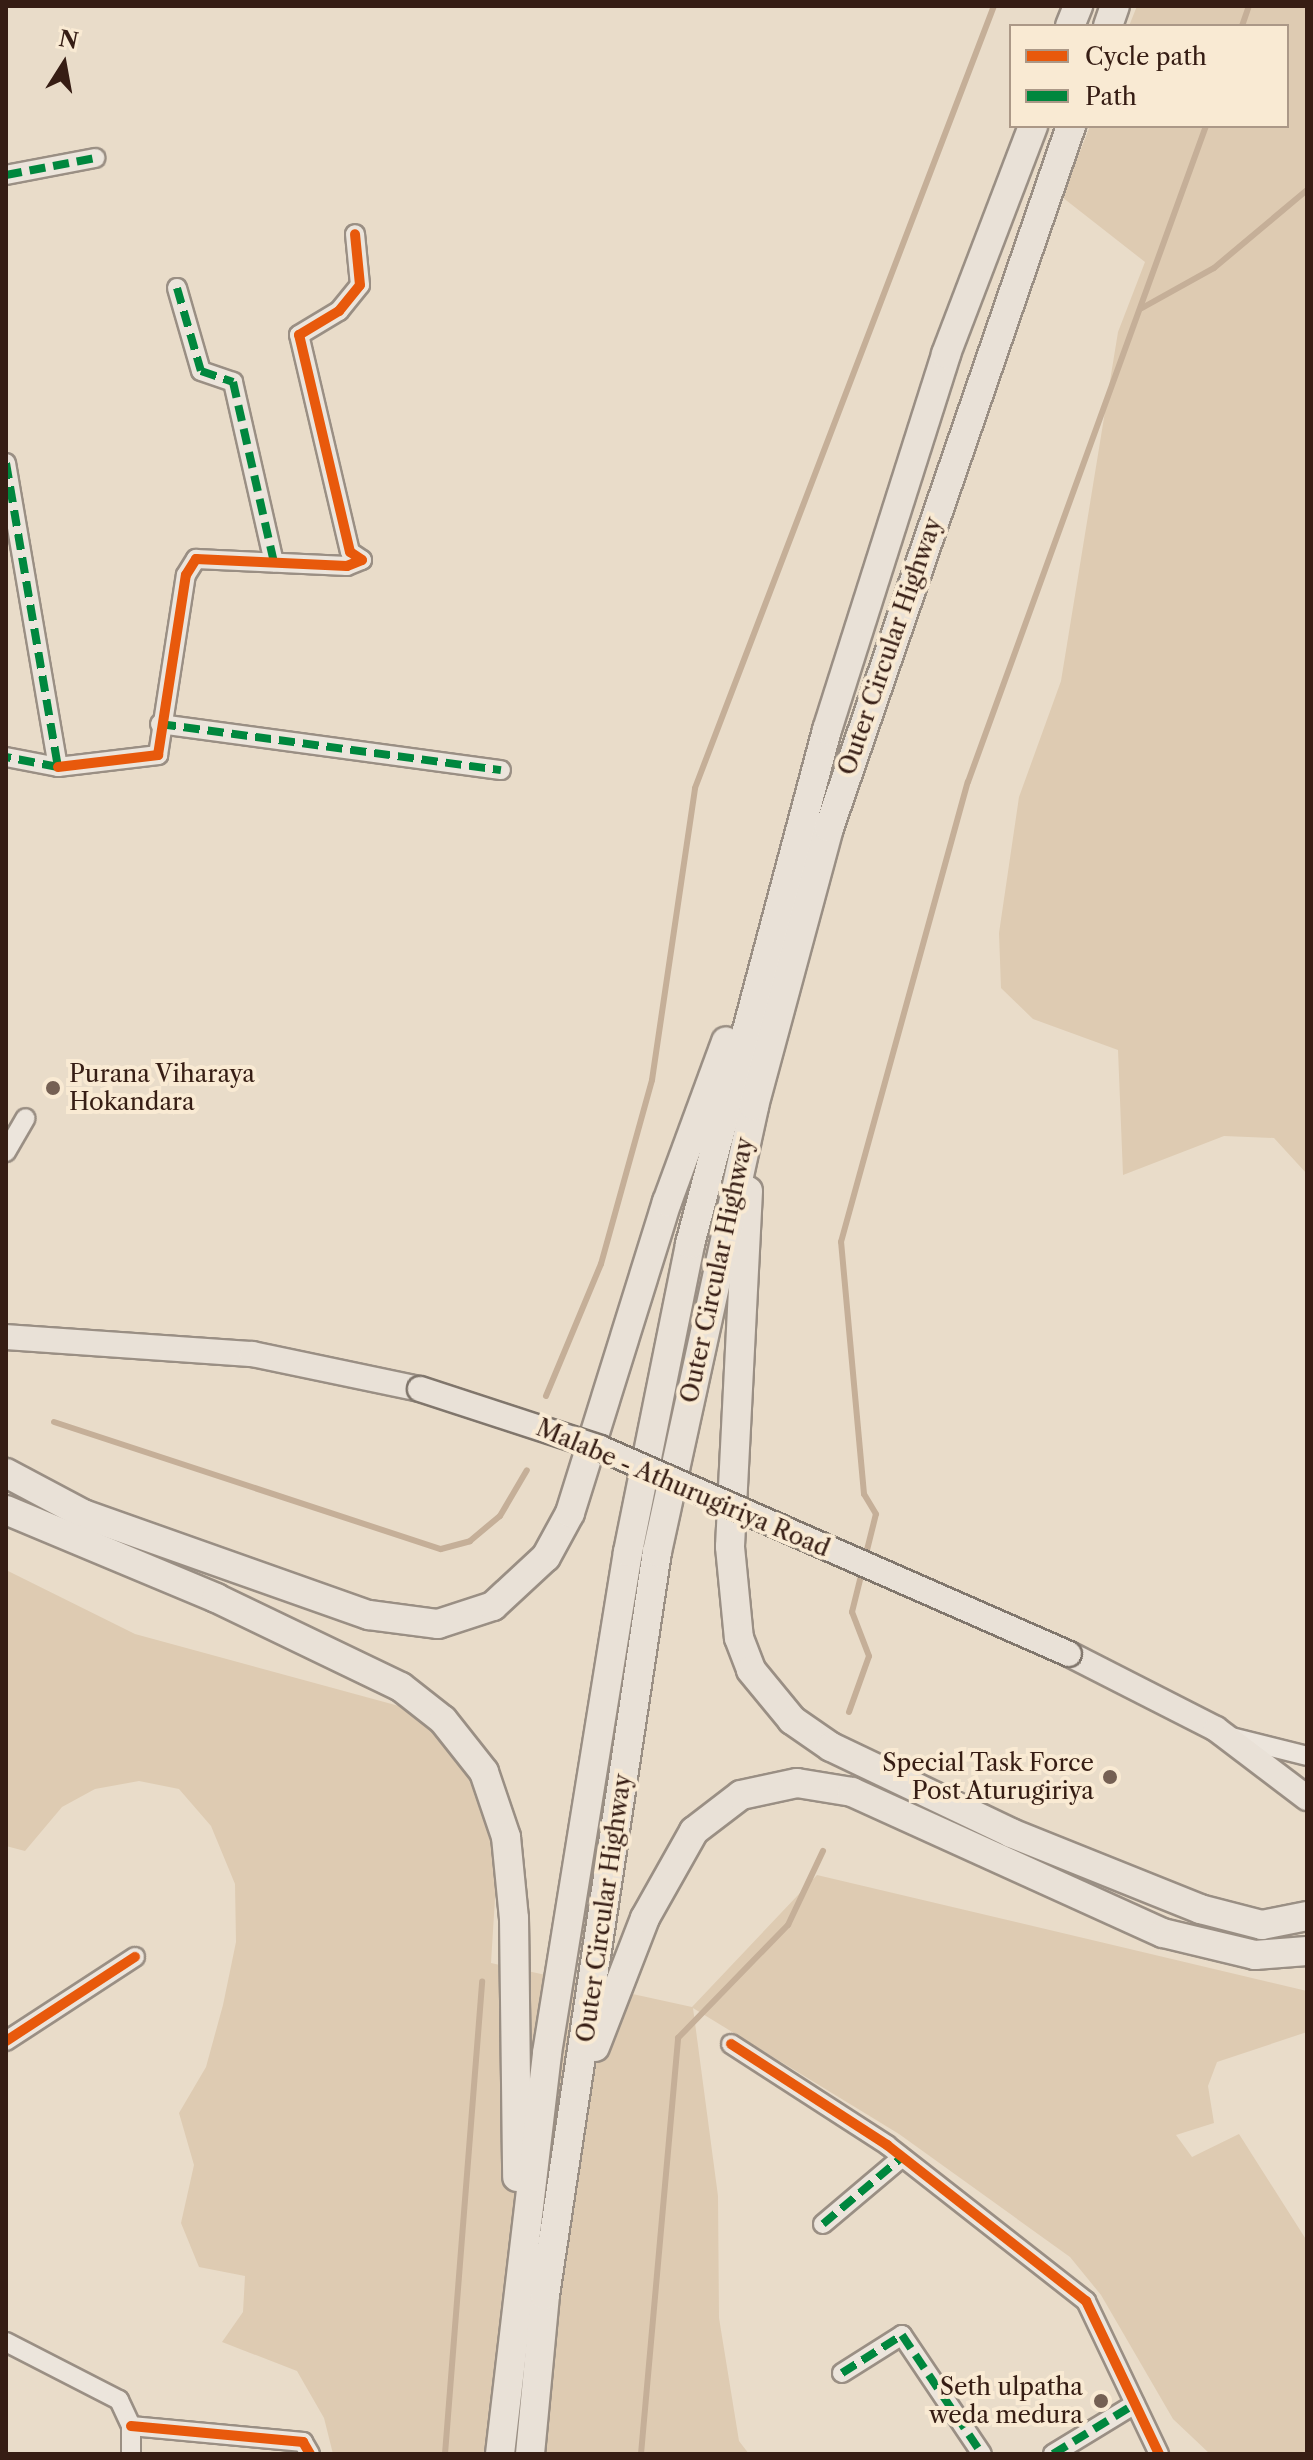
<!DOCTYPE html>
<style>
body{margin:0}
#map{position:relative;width:1313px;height:2460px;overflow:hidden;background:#e9dcc9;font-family:"Libre Caslon Text",serif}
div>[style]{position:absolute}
.green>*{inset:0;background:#decbb2}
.stream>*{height:6px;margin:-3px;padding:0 3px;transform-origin:3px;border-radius:3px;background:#c5af98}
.roads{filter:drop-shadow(2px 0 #9a8f84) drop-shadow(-2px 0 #9a8f84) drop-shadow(0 2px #9a8f84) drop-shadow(0 -2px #9a8f84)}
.minor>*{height:18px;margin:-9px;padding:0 9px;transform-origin:9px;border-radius:9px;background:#ece5dc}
.major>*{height:24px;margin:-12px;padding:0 12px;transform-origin:12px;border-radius:12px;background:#e9e1d7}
.highway>*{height:28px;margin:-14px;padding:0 14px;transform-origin:14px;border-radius:14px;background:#e9e1d7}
.bridges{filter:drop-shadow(2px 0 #80766c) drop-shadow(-2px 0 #80766c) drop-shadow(0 2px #80766c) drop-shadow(0 -2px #80766c)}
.major-bridge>*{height:24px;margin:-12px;padding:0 12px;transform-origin:12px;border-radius:12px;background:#e9e1d7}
.quiet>*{height:8px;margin-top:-4px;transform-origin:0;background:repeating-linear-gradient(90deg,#00873e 0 16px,transparent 0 24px)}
.cycleway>*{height:10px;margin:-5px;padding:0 5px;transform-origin:5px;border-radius:5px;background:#e8590c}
.dots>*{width:22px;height:22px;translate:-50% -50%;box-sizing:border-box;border:4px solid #f9ead3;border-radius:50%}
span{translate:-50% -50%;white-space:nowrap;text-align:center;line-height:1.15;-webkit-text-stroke:8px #f9ead3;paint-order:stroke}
.street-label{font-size:24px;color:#361d14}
.poi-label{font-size:24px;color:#361d14}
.left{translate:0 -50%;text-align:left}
.right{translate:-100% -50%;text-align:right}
.frame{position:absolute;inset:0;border:8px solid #361d14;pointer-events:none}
.legend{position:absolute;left:1009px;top:24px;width:280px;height:104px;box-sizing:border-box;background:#f9ead3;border:2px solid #ab9887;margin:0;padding:10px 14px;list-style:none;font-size:24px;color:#361d14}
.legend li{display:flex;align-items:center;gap:16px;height:40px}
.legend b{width:40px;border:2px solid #ab9887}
.north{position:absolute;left:24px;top:24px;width:80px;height:80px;-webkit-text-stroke:6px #f9ead3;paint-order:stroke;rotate:11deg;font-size:22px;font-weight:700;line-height:32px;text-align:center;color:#361d14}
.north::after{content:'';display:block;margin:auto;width:28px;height:36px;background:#361d14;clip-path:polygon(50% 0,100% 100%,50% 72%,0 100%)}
</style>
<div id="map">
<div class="green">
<i style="clip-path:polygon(1137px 6px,1307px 6px,1307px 1174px,1274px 1138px,1224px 1136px,1123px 1175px,1118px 1050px,1033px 1019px,1001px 988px,999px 933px,1019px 797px,1061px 681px,1118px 332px,1145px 262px,1062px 197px,1090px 126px,1287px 126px,1287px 26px,1129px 26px)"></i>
<i style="clip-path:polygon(6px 1570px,135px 1634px,465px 1724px,498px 1850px,491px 1963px,692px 2007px,817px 1875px,1307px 1991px,1307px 2032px,1217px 2062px,1208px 2086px,1214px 2123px,1176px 2135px,1192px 2157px,1239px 2134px,1307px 2241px,1307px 2454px,1210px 2454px,1173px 2419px,1101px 2295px,1070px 2257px,899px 2134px,693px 2008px,718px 2196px,719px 2318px,739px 2441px,749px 2454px,333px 2454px,324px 2418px,297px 2371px,222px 2342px,243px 2312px,245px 2276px,199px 2267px,181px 2223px,194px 2165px,179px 2113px,206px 2067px,223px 2005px,236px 1942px,235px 1884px,211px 1826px,179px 1789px,139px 1781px,95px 1789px,62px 1807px,25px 1851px,6px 1846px)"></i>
</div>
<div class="stream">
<i style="left:1242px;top:26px;width:21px;rotate:-71deg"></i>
<i style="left:1142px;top:308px;width:82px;rotate:-29.1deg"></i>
<i style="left:1214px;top:268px;width:121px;rotate:-40deg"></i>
<i style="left:546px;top:1396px;width:143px;rotate:-67.4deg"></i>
<i style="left:601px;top:1264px;width:191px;rotate:-74.5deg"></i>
<i style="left:652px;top:1080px;width:295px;rotate:-81.6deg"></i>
<i style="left:695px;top:788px;width:837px;rotate:-69.08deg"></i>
<i style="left:54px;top:1422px;width:407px;rotate:18.2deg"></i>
<i style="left:441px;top:1549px;width:30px;rotate:-15deg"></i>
<i style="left:470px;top:1541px;width:39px;rotate:-40deg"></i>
<i style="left:500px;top:1516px;width:53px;rotate:-59.6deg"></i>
<i style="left:865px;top:1558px;width:45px;rotate:-76deg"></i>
<i style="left:876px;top:1514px;width:23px;rotate:-121deg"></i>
<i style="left:864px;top:1494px;width:253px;rotate:-95.2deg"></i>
<i style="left:841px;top:1242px;width:477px;rotate:-74.6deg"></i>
<i style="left:968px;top:782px;width:698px;rotate:-70.06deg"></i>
<i style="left:849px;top:1712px;width:59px;rotate:-70.3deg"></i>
<i style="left:869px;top:1656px;width:47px;rotate:-111.1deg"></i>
<i style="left:852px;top:1612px;width:45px;rotate:-76deg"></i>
<i style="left:445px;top:2454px;width:474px;rotate:-85.5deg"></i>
<i style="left:641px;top:2454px;width:418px;rotate:-84.9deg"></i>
<i style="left:678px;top:2038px;width:158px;rotate:-45.8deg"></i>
<i style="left:788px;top:1925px;width:82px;rotate:-64.7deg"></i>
</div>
<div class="roads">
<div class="minor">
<i style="left:6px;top:175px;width:91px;rotate:-10.8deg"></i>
<i style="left:177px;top:288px;width:86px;rotate:73.9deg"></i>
<i style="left:201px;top:371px;width:34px;rotate:19deg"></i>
<i style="left:233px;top:382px;width:185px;rotate:77.2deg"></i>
<i style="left:6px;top:463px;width:308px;rotate:80.3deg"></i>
<i style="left:58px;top:767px;width:53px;rotate:-169.1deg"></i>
<i style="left:160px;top:724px;width:344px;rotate:7.7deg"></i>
<i style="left:58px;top:767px;width:101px;rotate:-6.8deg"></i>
<i style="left:158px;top:755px;width:182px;rotate:-81.2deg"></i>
<i style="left:186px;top:575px;width:19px;rotate:-58deg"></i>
<i style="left:196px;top:559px;width:151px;rotate:2.7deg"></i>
<i style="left:347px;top:566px;width:16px;rotate:-22deg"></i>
<i style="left:362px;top:560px;width:14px;rotate:-146deg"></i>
<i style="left:350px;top:552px;width:223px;rotate:-103.2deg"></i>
<i style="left:299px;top:335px;width:47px;rotate:-31deg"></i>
<i style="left:339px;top:311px;width:33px;rotate:-51deg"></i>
<i style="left:360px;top:285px;width:51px;rotate:-95.6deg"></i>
<i style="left:6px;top:1152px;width:39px;rotate:-60deg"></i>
<i style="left:1231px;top:1737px;width:78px;rotate:14deg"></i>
<i style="left:6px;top:2041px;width:154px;rotate:-33.1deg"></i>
<i style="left:731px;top:2044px;width:186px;rotate:32.9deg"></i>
<i style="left:887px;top:2145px;width:253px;rotate:38.1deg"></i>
<i style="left:1086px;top:2301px;width:170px;rotate:64.5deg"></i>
<i style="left:823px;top:2224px;width:101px;rotate:-40.2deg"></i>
<i style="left:6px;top:2342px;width:127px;rotate:27.2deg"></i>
<i style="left:119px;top:2400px;width:29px;rotate:65deg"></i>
<i style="left:131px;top:2426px;width:28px;rotate:90deg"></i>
<i style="left:842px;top:2373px;width:71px;rotate:-32.3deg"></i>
<i style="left:902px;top:2335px;width:143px;rotate:56.1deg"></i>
<i style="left:131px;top:2426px;width:173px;rotate:5.3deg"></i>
<i style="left:303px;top:2442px;width:14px;rotate:60deg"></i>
<i style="left:1053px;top:2454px;width:96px;rotate:-31.4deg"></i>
</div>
<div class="major">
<i style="left:6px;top:1337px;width:247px;rotate:4deg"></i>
<i style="left:252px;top:1354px;width:172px;rotate:11.8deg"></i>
<i style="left:1069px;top:1654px;width:165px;rotate:27deg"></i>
<i style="left:1216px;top:1729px;width:114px;rotate:37.2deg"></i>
</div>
<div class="highway">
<i style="left:1070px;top:26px;width:22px;rotate:-68deg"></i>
<i style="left:1108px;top:26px;width:21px;rotate:-71deg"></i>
<i style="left:748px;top:1191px;width:356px;rotate:92.9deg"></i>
<i style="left:730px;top:1547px;width:91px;rotate:84.4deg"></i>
<i style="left:739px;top:1638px;width:34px;rotate:69deg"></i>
<i style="left:751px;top:1670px;width:65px;rotate:50.6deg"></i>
<i style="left:792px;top:1720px;width:47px;rotate:34.7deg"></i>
<i style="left:831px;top:1747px;width:199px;rotate:25.5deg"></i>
<i style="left:1011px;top:1833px;width:204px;rotate:21.9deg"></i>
<i style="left:1200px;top:1909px;width:64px;rotate:14.5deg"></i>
<i style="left:1262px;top:1925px;width:46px;rotate:-11.3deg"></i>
<i style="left:6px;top:1473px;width:87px;rotate:28deg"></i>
<i style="left:83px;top:1514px;width:303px;rotate:19.5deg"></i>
<i style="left:369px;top:1615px;width:70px;rotate:7.4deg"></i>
<i style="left:438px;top:1624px;width:58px;rotate:-18.1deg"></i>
<i style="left:493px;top:1606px;width:72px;rotate:-42.8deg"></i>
<i style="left:546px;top:1557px;width:50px;rotate:-61.4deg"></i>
<i style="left:570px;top:1513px;width:326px;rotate:-72.7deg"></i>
<i style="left:667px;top:1202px;width:171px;rotate:-69.8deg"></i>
<i style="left:6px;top:1510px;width:228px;rotate:22.7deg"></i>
<i style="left:216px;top:1598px;width:205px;rotate:25.7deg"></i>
<i style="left:401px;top:1687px;width:53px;rotate:38.2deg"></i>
<i style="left:443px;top:1720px;width:66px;rotate:51.7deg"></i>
<i style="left:484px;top:1772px;width:69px;rotate:71.3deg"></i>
<i style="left:506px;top:1837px;width:81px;rotate:84.4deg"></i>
<i style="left:514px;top:1918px;width:259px;rotate:89.3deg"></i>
<i style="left:595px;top:2047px;width:138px;rotate:-68.8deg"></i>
<i style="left:645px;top:1918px;width:100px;rotate:-60.6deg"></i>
<i style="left:694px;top:1831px;width:59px;rotate:-37.5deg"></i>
<i style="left:741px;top:1795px;width:57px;rotate:-12.1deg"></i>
<i style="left:797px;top:1783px;width:56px;rotate:9.3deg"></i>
<i style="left:852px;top:1792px;width:341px;rotate:24.4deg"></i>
<i style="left:1163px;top:1933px;width:95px;rotate:13.4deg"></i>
<i style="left:1255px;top:1955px;width:52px;rotate:-4.4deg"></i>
<i style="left:500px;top:2454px;width:404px;rotate:-83.3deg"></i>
<i style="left:547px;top:2053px;width:508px;rotate:-80.82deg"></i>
<i style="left:628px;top:1552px;width:314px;rotate:-78.6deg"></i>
<i style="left:690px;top:1244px;width:532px;rotate:-75.08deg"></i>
<i style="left:827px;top:730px;width:394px;rotate:-72.4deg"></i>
<i style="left:946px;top:354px;width:244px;rotate:-69.1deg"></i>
<i style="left:530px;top:2454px;width:160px;rotate:-84.6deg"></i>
<i style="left:545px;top:2295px;width:751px;rotate:-81.43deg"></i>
<i style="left:657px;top:1552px;width:456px;rotate:-77.7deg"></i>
<i style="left:754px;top:1106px;width:288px;rotate:-74.9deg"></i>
<i style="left:829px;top:828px;width:743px;rotate:-70.98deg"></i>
</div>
</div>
<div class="bridges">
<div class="major-bridge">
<i style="left:420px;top:1389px;width:189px;rotate:18.1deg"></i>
<i style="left:600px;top:1448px;width:512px;rotate:23.71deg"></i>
</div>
</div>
<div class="quiet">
<i style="left:6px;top:175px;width:91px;rotate:-10.8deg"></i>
<i style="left:177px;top:288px;width:86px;rotate:73.9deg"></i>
<i style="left:201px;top:371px;width:34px;rotate:19deg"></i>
<i style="left:233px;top:382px;width:185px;rotate:77.2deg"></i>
<i style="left:6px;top:463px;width:308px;rotate:80.3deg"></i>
<i style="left:58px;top:767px;width:53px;rotate:-169.1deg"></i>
<i style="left:160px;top:724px;width:344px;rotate:7.7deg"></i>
<i style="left:823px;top:2224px;width:101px;rotate:-40.2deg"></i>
<i style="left:842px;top:2373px;width:71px;rotate:-32.3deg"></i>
<i style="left:902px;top:2335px;width:143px;rotate:56.1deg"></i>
<i style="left:1053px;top:2454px;width:96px;rotate:-31.4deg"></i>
</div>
<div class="cycleway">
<i style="left:58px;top:767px;width:101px;rotate:-6.8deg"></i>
<i style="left:158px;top:755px;width:182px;rotate:-81.2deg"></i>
<i style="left:186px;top:575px;width:19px;rotate:-58deg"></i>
<i style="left:196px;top:559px;width:151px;rotate:2.7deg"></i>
<i style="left:347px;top:566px;width:16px;rotate:-22deg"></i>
<i style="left:362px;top:560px;width:14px;rotate:-146deg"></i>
<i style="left:350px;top:552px;width:223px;rotate:-103.2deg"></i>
<i style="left:299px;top:335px;width:47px;rotate:-31deg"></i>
<i style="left:339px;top:311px;width:33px;rotate:-51deg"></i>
<i style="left:360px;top:285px;width:51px;rotate:-95.6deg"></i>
<i style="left:6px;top:2041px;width:154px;rotate:-33.1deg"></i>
<i style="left:731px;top:2044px;width:186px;rotate:32.9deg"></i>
<i style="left:887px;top:2145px;width:253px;rotate:38.1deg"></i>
<i style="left:1086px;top:2301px;width:170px;rotate:64.5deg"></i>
<i style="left:131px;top:2426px;width:173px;rotate:5.3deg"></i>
<i style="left:303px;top:2442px;width:14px;rotate:60deg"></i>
</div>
<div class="dots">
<i style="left:53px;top:1088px;background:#756053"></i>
<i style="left:1110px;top:1777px;background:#756053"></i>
<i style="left:1101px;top:2401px;background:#756053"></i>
</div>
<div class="street-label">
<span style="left:890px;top:646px;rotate:-71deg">Outer Circular Highway</span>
<span style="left:717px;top:1270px;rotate:-78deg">Outer Circular Highway</span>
<span style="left:683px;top:1488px;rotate:23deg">Malabe - Athurugiriya Road</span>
<span style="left:604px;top:1908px;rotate:-82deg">Outer Circular Highway</span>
</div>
<div class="poi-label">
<span class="left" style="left:69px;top:1088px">Purana Viharaya<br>Hokandara</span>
<span class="right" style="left:1094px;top:1777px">Special Task Force<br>Post Aturugiriya</span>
<span class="right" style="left:1083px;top:2401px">Seth ulpatha<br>weda medura</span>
</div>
<div class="frame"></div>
<ul class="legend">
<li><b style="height:10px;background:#e8590c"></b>Cycle path</li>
<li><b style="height:10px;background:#00873e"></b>Path</li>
</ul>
<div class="north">N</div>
</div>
